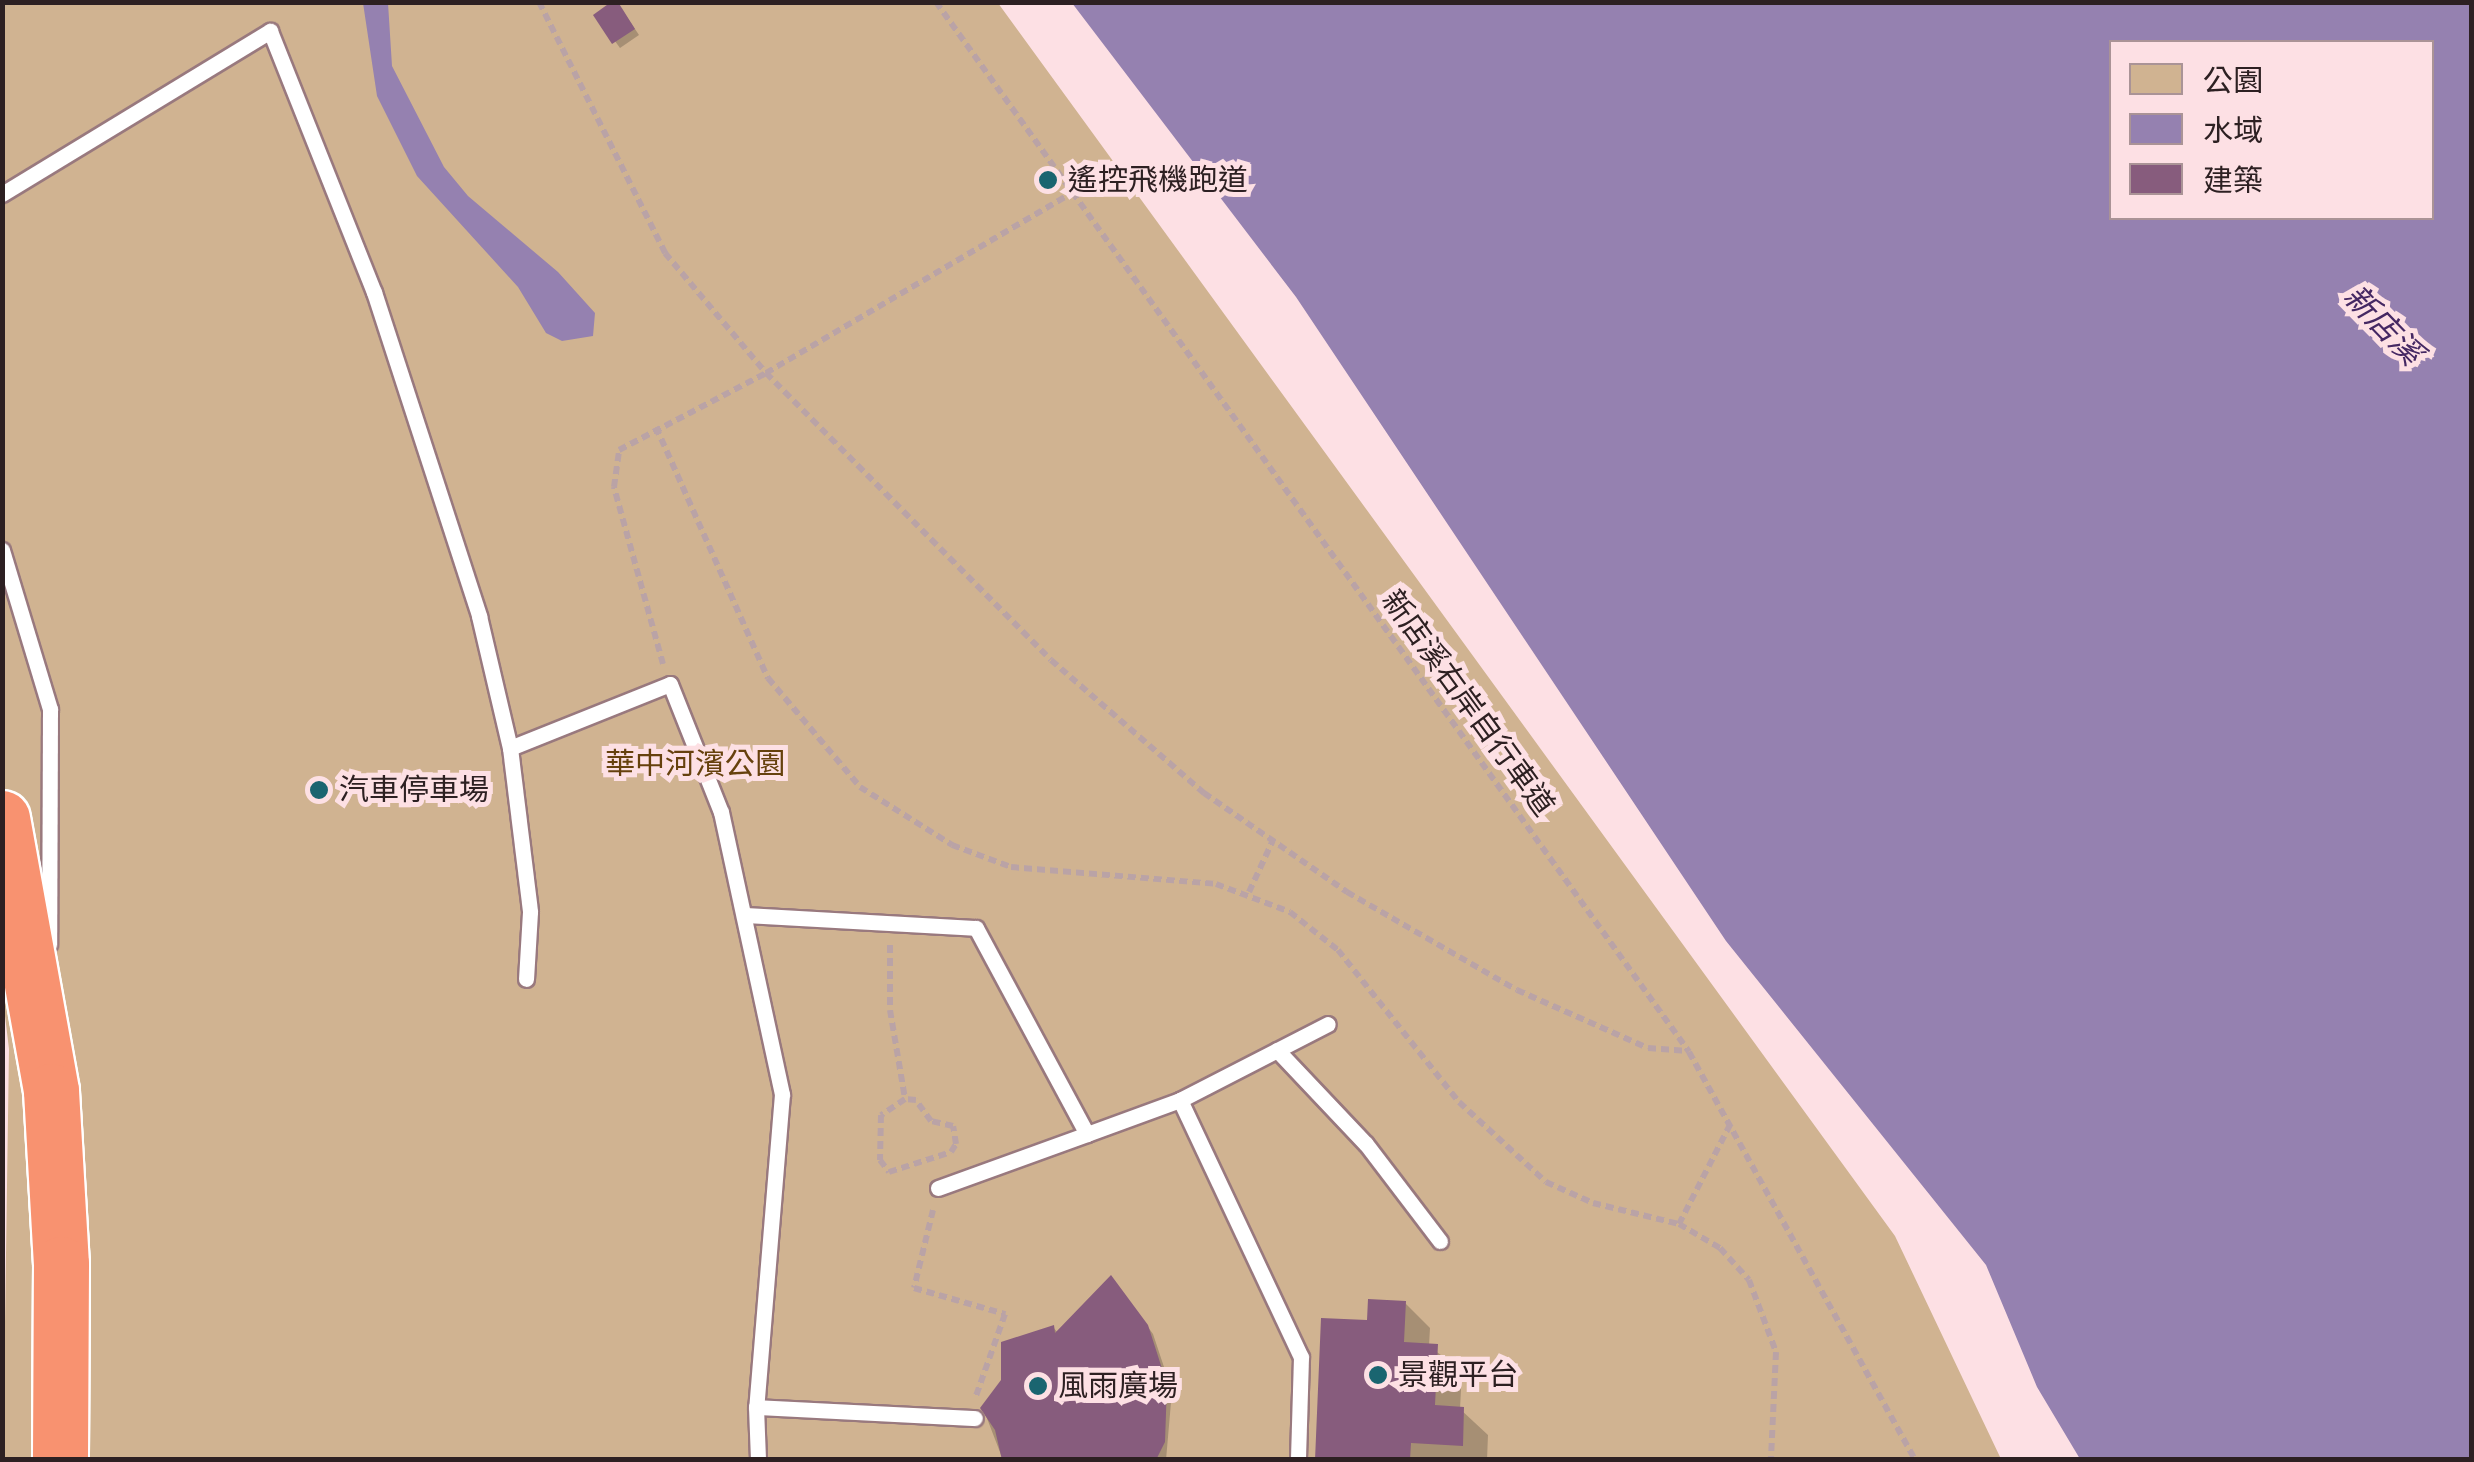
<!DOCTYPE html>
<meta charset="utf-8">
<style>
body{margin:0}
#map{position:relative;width:2474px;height:1462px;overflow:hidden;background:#fde0e4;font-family:Jost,"Noto Sans TC",sans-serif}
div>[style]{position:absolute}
.green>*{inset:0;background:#d0b391}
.water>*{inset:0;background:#9581b0}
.shadow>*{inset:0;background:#0003}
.building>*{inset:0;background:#875c7d}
.path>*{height:6px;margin-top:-3px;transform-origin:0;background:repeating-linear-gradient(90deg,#baa3a6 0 8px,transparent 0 13px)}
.roads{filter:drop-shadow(2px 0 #99797e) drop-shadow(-2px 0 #99797e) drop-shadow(0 2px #99797e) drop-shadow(0 -2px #99797e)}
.service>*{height:15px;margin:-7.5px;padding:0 7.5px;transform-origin:7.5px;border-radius:7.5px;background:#fff}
.bridges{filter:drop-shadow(2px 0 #fff) drop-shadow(-2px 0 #fff) drop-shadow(0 2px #fff) drop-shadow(0 -2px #fff)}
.trunk-bridge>*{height:55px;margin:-27.5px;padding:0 27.5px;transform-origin:27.5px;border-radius:27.5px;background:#f89270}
.dots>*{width:28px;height:28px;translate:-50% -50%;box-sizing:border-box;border:5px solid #fde0e4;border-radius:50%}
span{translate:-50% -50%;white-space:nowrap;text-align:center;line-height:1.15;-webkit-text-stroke:10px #fde0e4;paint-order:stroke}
.poi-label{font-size:30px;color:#2d2022}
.left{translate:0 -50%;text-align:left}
.street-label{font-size:30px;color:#2d2022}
.park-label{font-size:30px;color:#66410d}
.water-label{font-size:32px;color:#452863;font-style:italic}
.frame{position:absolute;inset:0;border:5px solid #2d2022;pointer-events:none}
.legend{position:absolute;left:2109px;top:40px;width:325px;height:180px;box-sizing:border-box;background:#fde0e4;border:2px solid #aa9396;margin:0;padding:12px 18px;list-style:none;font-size:30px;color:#2d2022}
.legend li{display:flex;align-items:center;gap:20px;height:50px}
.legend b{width:50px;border:2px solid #aa9396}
</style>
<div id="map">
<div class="green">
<i style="clip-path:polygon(2px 3px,998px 3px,1895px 1236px,2001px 1459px,3px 1459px,9px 1049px,2px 991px)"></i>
</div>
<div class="water">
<i style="clip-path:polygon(363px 3px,388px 3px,392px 66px,444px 167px,468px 196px,558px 272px,595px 313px,593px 336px,562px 341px,546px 333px,518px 287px,417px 176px,377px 96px)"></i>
<i style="clip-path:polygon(evenodd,1072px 3px,2471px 3px,2471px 1459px,2080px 1459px,2037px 1387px,1986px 1265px,1726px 941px,1296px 297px,1072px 3px,2112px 42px,2432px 42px,2432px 218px,2112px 218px,2112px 42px)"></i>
</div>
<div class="shadow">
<i style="clip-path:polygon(621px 8px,639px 35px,620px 48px,596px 15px)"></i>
<i style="clip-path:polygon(1116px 1283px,1153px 1334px,1172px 1391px,1166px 1460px,1003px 1460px,983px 1408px,1053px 1327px,1058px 1333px)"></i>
<i style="clip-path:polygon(1405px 1303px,1430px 1328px,1429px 1346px,1462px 1371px,1460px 1409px,1488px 1435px,1487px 1460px,1317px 1460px,1370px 1323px)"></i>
</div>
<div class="building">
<i style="clip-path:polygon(611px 2px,618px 2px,635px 29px,612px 44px,593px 15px)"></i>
<i style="clip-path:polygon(1111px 1275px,1148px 1325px,1167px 1384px,1165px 1442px,1156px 1460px,1002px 1460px,995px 1430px,980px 1408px,1001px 1380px,1001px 1342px,1054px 1325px,1055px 1333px)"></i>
<i style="clip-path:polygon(1368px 1299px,1406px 1301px,1404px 1342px,1438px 1344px,1435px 1405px,1464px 1407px,1463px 1446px,1411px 1443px,1410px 1460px,1315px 1460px,1321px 1318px,1367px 1320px)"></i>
</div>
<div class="path">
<i style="left:539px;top:2px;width:281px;rotate:63.3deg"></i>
<i style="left:665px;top:253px;width:157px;rotate:49.9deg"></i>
<i style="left:766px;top:373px;width:404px;rotate:45.2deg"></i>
<i style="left:1051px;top:660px;width:203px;rotate:41deg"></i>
<i style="left:1204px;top:793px;width:174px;rotate:34.7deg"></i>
<i style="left:1347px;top:892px;width:196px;rotate:30deg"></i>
<i style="left:1517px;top:990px;width:143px;rotate:23.9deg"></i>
<i style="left:1648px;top:1048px;width:40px;rotate:4.3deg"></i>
<i style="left:936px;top:2px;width:1292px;rotate:54.35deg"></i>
<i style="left:1689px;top:1052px;width:466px;rotate:61deg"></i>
<i style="left:656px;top:427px;width:275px;rotate:66deg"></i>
<i style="left:768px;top:678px;width:143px;rotate:49.8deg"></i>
<i style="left:860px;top:787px;width:109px;rotate:32.2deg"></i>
<i style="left:952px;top:845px;width:63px;rotate:20.4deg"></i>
<i style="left:1011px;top:867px;width:206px;rotate:4.7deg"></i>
<i style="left:1216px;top:884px;width:79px;rotate:20.7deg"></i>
<i style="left:1290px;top:912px;width:61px;rotate:38.4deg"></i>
<i style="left:1338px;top:950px;width:194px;rotate:51.5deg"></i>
<i style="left:1459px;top:1102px;width:118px;rotate:42.6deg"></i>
<i style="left:1546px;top:1182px;width:51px;rotate:24.1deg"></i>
<i style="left:1593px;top:1203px;width:89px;rotate:13.7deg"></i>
<i style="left:1679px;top:1224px;width:48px;rotate:30.3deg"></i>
<i style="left:1720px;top:1248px;width:43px;rotate:47.8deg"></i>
<i style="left:1749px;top:1280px;width:77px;rotate:69.4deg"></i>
<i style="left:1776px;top:1352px;width:108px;rotate:92.7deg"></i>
<i style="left:663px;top:664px;width:184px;rotate:-105.5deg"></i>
<i style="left:614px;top:487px;width:37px;rotate:-82deg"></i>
<i style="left:619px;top:450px;width:166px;rotate:-27.6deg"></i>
<i style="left:766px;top:373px;width:359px;rotate:-30.5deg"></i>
<i style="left:1249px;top:892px;width:57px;rotate:-65.2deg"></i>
<i style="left:890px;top:945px;width:65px;rotate:90deg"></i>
<i style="left:890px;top:1010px;width:90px;rotate:80.4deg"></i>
<i style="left:905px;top:1099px;width:29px;rotate:146deg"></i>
<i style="left:881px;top:1115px;width:45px;rotate:91.3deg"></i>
<i style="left:880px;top:1160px;width:15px;rotate:53deg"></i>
<i style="left:889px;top:1172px;width:65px;rotate:-17.9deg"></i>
<i style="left:951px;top:1152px;width:9px;rotate:-58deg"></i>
<i style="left:956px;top:1144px;width:18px;rotate:-99deg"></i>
<i style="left:953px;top:1126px;width:23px;rotate:-167deg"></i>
<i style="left:931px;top:1121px;width:26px;rotate:-126deg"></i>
<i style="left:916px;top:1100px;width:11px;rotate:-175deg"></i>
<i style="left:933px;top:1210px;width:80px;rotate:103.7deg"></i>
<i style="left:914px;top:1288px;width:95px;rotate:15.9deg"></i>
<i style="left:1005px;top:1314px;width:87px;rotate:109.5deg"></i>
<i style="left:1679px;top:1224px;width:114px;rotate:-62.8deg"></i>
</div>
<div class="roads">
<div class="service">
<i style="left:2px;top:194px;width:314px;rotate:-31.3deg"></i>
<i style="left:270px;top:31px;width:281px;rotate:68.3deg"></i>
<i style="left:374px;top:292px;width:341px;rotate:72deg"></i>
<i style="left:479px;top:616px;width:136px;rotate:76.8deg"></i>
<i style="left:510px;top:748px;width:165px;rotate:83deg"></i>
<i style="left:530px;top:912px;width:67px;rotate:93.4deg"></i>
<i style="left:2px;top:550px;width:166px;rotate:73.2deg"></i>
<i style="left:50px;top:709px;width:235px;rotate:90.2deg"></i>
<i style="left:510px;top:748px;width:172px;rotate:-21.8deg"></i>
<i style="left:670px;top:684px;width:138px;rotate:68.3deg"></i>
<i style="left:721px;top:812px;width:289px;rotate:77.8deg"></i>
<i style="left:782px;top:1094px;width:314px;rotate:94.7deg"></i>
<i style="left:756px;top:1407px;width:53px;rotate:87.8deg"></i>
<i style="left:744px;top:915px;width:232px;rotate:3.2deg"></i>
<i style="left:976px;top:928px;width:234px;rotate:61.7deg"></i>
<i style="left:1087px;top:1134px;width:99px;rotate:-20.1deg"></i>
<i style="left:1180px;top:1100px;width:284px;rotate:64.8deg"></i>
<i style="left:1301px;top:1357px;width:103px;rotate:91.7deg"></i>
<i style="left:1277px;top:1050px;width:129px;rotate:46.6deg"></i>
<i style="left:1366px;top:1144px;width:122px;rotate:52.7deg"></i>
<i style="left:1180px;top:1100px;width:166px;rotate:-27.2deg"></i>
<i style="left:938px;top:1188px;width:158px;rotate:-19.9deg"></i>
<i style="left:756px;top:1407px;width:219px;rotate:2.9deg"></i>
</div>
</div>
<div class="bridges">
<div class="trunk-bridge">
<i style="left:2px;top:818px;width:277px;rotate:79.8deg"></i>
<i style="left:51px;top:1091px;width:173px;rotate:86.7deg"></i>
<i style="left:61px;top:1264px;width:196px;rotate:90.3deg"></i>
</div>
</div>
<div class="dots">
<i style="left:1048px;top:180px;background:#1a6570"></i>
<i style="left:319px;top:790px;background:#1a6570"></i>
<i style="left:1378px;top:1375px;background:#1a6570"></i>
<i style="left:1038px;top:1386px;background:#1a6570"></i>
</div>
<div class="poi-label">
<span class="left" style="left:1068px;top:180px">遙控飛機跑道</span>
<span class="left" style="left:339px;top:790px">汽車停車場</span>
<span class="left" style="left:1398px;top:1375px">景觀平台</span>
<span class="left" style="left:1058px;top:1386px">風雨廣場</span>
</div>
<div class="street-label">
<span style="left:1468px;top:703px;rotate:54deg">新店溪右岸自行車道</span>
</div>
<div class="park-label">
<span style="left:695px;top:764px">華中河濱公園</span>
</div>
<div class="water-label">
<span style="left:2383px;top:325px;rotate:46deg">新店溪</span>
</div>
<div class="frame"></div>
<ul class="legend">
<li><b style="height:28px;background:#d0b391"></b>公園</li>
<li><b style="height:28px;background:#9581b0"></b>水域</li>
<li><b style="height:28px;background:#875c7d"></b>建築</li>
</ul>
</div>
